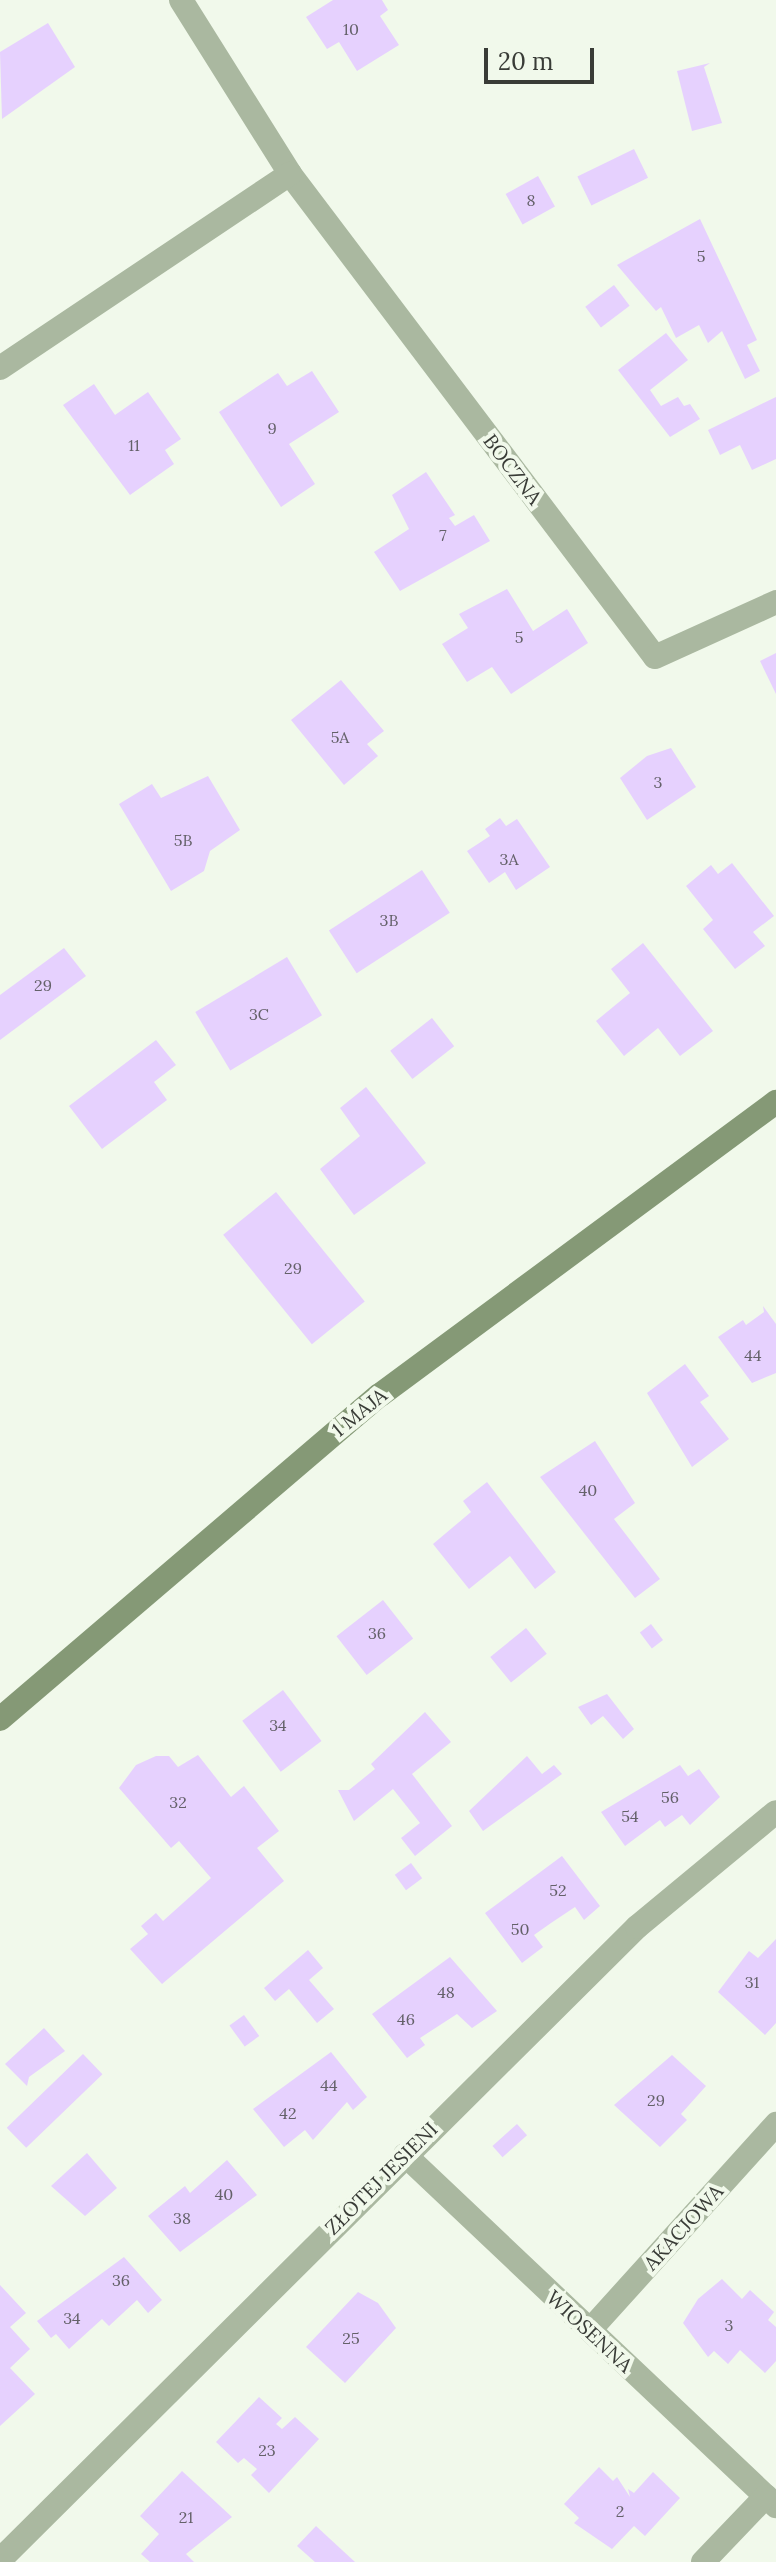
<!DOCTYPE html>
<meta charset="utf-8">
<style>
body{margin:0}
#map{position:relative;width:776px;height:2562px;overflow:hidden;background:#f1f9eb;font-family:Lora,serif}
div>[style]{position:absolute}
.building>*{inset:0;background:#e6d1fe;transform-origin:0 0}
.street>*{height:24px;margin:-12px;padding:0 12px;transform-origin:12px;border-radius:12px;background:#aab8a0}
.secondary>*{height:24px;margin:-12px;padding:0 12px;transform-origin:12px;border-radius:12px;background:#859976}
span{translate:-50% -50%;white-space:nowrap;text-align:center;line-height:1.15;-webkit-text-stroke:8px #f1f9eb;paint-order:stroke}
.number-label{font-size:16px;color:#646169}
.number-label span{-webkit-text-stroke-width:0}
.street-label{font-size:20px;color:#393c37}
.scale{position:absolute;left:484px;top:48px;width:110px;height:36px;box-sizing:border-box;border:4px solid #393c37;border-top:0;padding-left:10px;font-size:24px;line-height:28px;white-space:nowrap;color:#393c37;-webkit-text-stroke:6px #f1f9eb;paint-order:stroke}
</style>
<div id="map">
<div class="building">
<i style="clip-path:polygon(333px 0,382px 0,388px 10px,380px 16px,399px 45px,357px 71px,339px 42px,327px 49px,306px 17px)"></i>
<i style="clip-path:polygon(48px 23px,75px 67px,2px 119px,0 52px)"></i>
<i style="clip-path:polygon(710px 63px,704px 67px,722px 123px,692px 131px,677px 71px)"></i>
<i style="left:634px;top:149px;width:32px;height:63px;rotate:64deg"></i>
<i style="left:538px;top:176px;width:35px;height:37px;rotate:61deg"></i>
<i style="clip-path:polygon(700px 219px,757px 340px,747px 345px,760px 371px,745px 379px,722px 331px,708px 343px,699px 325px,676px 338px,661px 307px,656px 311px,617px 265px)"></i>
<i style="left:614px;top:285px;width:26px;height:36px;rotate:53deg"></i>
<i style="clip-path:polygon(666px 333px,688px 360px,650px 390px,661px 406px,678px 397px,684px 406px,690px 404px,700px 419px,670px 437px,618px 370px)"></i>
<i style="clip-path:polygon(312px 371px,339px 412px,289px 444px,315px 484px,281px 507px,219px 412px,278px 373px,287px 386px)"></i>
<i style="clip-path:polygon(94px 384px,115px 415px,148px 392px,181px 439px,165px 450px,174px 464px,130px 495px,63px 405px)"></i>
<i style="clip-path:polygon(776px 397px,776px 459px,752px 470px,740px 445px,720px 455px,708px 430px)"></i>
<i style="clip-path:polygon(426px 472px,455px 515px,449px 518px,455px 526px,474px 515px,490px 541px,400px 591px,374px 552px,409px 529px,392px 495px)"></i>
<i style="clip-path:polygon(507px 589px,533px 631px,567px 609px,588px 643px,511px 694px,492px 667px,467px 682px,442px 644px,468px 628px,459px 614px)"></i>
<i style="clip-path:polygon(776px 653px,776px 694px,760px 661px)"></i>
<i style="clip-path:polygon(341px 680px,384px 731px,367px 744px,378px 756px,344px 785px,291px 720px)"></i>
<i style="clip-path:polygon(671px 748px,696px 787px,647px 820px,620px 778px,647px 756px)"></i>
<i style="clip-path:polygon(208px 776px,240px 830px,210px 851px,204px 871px,171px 891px,119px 804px,152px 784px,161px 798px)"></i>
<i style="clip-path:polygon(500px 818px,506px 826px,517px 819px,550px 867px,516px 890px,505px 872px,489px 883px,467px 851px,490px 836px,485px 829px)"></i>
<i style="clip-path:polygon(732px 863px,774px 916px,753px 932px,765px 946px,735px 969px,703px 929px,713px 920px,686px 886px,711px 865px,718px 874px)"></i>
<i style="left:422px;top:870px;width:51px;height:111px;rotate:57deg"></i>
<i style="clip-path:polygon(643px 943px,713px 1031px,680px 1056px,658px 1028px,624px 1056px,596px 1021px,630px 993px,611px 969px)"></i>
<i style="clip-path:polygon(64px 948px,86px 976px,0 1040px,0 995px)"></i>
<i style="left:287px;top:957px;width:68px;height:107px;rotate:59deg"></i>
<i style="left:432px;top:1018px;width:36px;height:53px;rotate:52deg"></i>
<i style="clip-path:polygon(156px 1040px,176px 1065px,154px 1082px,167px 1100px,102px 1149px,69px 1106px)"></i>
<i style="clip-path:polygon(366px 1087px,426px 1163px,354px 1215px,320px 1169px,360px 1136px,340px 1108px)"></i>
<i style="left:276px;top:1192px;width:141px;height:68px;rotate:51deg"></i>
<i style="clip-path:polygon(763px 1306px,776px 1324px,776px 1373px,752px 1383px,718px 1337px,743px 1320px,746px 1325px,764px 1312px)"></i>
<i style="clip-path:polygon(685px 1364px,709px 1396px,700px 1402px,729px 1439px,692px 1467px,647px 1393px)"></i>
<i style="clip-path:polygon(595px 1441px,635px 1503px,614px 1519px,660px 1579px,635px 1598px,540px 1477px)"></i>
<i style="clip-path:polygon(487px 1482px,556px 1572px,535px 1589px,510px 1556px,469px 1589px,433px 1544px,471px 1512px,463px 1501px)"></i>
<i style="left:383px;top:1600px;width:49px;height:59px;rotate:52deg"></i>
<i style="left:651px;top:1624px;width:20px;height:14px;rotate:53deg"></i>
<i style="left:526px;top:1628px;width:33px;height:46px;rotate:51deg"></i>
<i style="left:283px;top:1690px;width:64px;height:51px;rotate:53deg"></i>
<i style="clip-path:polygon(607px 1694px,634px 1729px,623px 1739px,603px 1716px,591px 1725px,578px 1707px)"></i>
<i style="clip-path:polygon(425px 1712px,451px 1742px,412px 1774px,452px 1826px,415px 1856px,401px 1838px,420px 1823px,393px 1789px,354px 1821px,338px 1790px,349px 1790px,375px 1769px,371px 1764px)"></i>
<i style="clip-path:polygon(198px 1755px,231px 1797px,244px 1786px,279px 1831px,257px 1848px,284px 1881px,162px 1984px,130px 1949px,148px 1934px,141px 1926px,156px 1913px,163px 1921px,211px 1878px,179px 1841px,171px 1848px,119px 1788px,136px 1765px,156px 1756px,169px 1756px,178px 1767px)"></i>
<i style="clip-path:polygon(527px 1756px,542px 1774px,554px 1765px,562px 1774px,483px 1831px,469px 1811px)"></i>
<i style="clip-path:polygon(680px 1765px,688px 1776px,699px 1769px,720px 1797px,690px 1825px,682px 1815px,665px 1827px,660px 1820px,625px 1846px,601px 1812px)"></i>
<i style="clip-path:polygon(562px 1856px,600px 1906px,584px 1920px,575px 1907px,551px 1923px,534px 1935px,543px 1947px,522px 1963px,485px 1913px)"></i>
<i style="left:411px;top:1863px;width:19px;height:20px;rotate:54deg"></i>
<i style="clip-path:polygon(776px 1939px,776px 2023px,765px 2035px,718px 1992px,749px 1951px,758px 1958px)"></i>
<i style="clip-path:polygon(308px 1950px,323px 1968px,309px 1980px,334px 2009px,317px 2023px,289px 1989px,275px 2001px,264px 1988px)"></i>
<i style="clip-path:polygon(450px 1957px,497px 2011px,472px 2028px,457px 2014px,420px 2038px,425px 2045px,407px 2058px,372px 2014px)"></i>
<i style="left:244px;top:2015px;width:26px;height:18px;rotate:54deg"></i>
<i style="clip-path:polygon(44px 2028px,65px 2051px,29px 2077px,27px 2086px,5px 2064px)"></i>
<i style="clip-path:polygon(331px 2052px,367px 2097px,353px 2110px,347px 2102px,313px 2140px,305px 2130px,284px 2147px,253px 2109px)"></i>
<i style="left:83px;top:2054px;width:28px;height:106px;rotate:46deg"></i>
<i style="clip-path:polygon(672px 2055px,706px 2086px,681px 2114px,687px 2120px,660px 2147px,614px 2105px)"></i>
<i style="left:517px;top:2124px;width:15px;height:33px;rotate:48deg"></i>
<i style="clip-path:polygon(87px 2153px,117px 2188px,85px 2216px,51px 2186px)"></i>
<i style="clip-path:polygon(227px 2160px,257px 2195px,180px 2252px,148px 2216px,185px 2186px,190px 2193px)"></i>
<i style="clip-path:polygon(124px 2257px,162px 2300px,148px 2313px,137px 2300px,109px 2326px,102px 2319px,69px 2349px,56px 2334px,51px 2338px,37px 2321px)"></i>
<i style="clip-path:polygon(722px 2279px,742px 2299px,750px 2290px,774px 2312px,768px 2320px,776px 2327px,776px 2361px,765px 2373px,740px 2350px,728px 2364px,714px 2351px,708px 2357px,683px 2323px,698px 2299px)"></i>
<i style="clip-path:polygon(0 2285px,26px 2313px,10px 2327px,30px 2349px,10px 2368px,35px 2394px,0 2426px)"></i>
<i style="clip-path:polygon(358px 2292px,378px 2303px,396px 2328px,345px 2383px,306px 2347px)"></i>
<i style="clip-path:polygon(259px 2397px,282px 2418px,276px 2424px,282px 2429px,295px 2417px,319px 2439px,269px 2493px,251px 2475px,257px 2469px,244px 2458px,238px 2463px,216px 2442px)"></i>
<i style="clip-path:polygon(599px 2467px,613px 2481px,617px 2477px,630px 2497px,628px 2489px,634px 2493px,653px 2472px,680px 2498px,645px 2536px,634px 2526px,612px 2549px,574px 2523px,579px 2518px,564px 2504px)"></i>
<i style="clip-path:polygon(182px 2471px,232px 2517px,186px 2554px,194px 2562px,150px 2562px,141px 2554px,159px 2534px,140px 2516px)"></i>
<i style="clip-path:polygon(316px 2526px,355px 2562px,315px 2562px,297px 2546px)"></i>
</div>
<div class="street">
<i style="left:181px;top:0;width:205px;rotate:57.9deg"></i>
<i style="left:290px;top:174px;width:605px;rotate:52.92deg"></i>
<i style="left:655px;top:657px;width:133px;rotate:-24.4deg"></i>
<i style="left:0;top:368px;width:349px;rotate:-33.8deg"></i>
<i style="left:405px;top:2155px;width:511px;rotate:43.41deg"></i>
<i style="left:590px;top:2330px;width:278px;rotate:-47.9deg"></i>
<i style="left:0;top:2560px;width:898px;rotate:-44.82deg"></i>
<i style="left:637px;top:1927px;width:180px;rotate:-39.6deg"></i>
<i style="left:703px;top:2562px;width:91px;rotate:-46.3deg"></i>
</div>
<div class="secondary">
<i style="left:0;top:1719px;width:499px;rotate:-40.5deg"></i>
<i style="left:380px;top:1395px;width:493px;rotate:-36.5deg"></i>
</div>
<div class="number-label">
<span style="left:351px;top:29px">10</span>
<span style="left:531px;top:200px">8</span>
<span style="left:701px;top:256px">5</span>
<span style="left:272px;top:428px">9</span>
<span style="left:134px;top:445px">11</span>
<span style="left:443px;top:535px">7</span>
<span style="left:519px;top:637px">5</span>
<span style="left:340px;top:737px">5A</span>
<span style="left:658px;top:782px">3</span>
<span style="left:183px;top:840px">5B</span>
<span style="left:509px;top:859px">3A</span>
<span style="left:389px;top:920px">3B</span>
<span style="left:43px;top:985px">29</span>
<span style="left:259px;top:1014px">3C</span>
<span style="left:293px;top:1268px">29</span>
<span style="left:753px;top:1355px">44</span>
<span style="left:588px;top:1490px">40</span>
<span style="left:377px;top:1633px">36</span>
<span style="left:278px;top:1725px">34</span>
<span style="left:670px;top:1797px">56</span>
<span style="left:178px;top:1802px">32</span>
<span style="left:630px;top:1816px">54</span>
<span style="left:558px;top:1890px">52</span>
<span style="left:520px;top:1929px">50</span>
<span style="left:752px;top:1982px">31</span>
<span style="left:446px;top:1992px">48</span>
<span style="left:406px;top:2019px">46</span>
<span style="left:329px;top:2085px">44</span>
<span style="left:656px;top:2100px">29</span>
<span style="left:288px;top:2113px">42</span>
<span style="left:224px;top:2194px">40</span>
<span style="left:182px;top:2218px">38</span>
<span style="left:121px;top:2280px">36</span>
<span style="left:72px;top:2318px">34</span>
<span style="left:729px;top:2325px">3</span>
<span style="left:351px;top:2338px">25</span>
<span style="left:267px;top:2450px">23</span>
<span style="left:620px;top:2511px">2</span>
<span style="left:186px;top:2517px">21</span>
</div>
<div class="street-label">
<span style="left:513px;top:469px;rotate:53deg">BOCZNA</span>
<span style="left:359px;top:1412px;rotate:-39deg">1 MAJA</span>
<span style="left:381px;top:2178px;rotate:-45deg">ZŁOTEJ JESIENI</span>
<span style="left:683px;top:2227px;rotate:-48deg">AKACJOWA</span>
<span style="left:590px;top:2331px;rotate:43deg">WIOSENNA</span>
</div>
<div class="scale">20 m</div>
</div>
